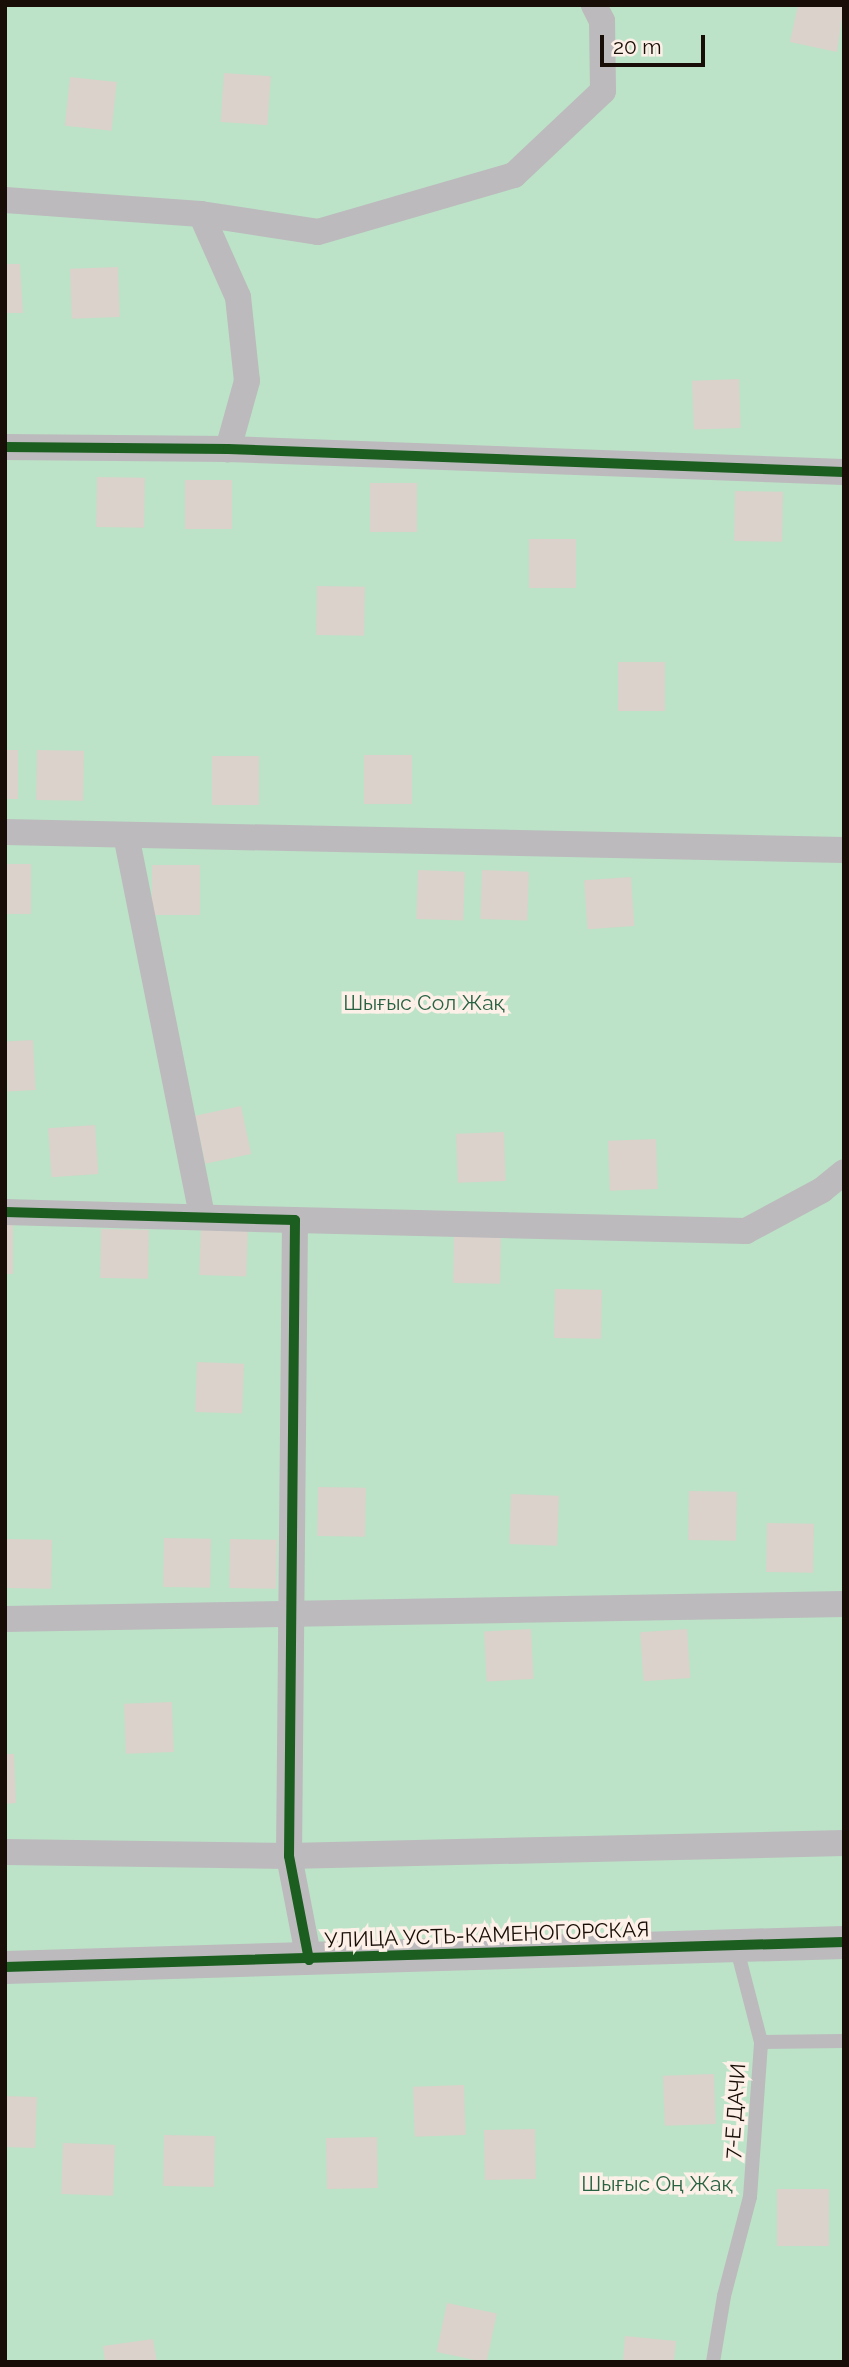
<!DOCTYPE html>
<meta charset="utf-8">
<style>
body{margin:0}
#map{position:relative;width:849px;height:2367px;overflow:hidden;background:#f8f1ed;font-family:Raleway,sans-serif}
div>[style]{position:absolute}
.green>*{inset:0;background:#bce3c7;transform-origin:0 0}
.building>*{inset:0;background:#dad2cb;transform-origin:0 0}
.service>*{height:14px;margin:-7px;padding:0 7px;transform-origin:7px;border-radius:7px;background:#bcbabd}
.minor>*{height:26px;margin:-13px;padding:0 13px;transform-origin:13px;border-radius:13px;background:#bcbabd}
.tertiary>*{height:33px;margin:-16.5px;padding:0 16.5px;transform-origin:16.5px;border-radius:16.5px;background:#bcbabd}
.cycleway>*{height:10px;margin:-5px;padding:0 5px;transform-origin:5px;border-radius:5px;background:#1b5e20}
span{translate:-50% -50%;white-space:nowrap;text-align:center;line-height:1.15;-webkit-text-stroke:7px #fdf0e8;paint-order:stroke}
.park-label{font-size:21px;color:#276241}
.street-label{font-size:21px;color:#180e07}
.frame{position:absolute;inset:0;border:7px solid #180e07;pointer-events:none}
.scale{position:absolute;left:600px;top:35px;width:105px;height:32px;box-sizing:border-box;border:4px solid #180e07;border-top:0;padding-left:9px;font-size:21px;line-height:24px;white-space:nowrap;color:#180e07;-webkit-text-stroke:5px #fdf0e8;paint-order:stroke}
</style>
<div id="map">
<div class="green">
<i style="left:5px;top:5px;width:839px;height:2357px"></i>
</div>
<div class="building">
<i style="clip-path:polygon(798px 5px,844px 5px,837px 52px,790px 42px)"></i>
<i style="left:224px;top:73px;width:47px;height:49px;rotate:4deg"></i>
<i style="left:70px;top:77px;width:47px;height:49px;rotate:6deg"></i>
<i style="clip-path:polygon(5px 264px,20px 264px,23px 313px,5px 313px)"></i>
<i style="left:118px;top:267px;width:50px;height:48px;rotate:88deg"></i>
<i style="left:739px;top:379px;width:49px;height:47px;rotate:88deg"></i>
<i style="left:97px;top:477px;width:48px;height:50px;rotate:1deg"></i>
<i style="left:185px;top:480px;width:47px;height:49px"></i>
<i style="left:370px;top:483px;width:47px;height:49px"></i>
<i style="left:735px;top:491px;width:48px;height:50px;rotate:1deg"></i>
<i style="left:529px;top:539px;width:47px;height:49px"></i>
<i style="left:317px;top:586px;width:48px;height:49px;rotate:1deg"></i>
<i style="left:618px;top:662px;width:47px;height:49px"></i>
<i style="left:5px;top:750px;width:13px;height:49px"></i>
<i style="left:37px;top:750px;width:47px;height:50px;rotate:1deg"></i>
<i style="left:364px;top:755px;width:48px;height:49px"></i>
<i style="left:212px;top:756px;width:47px;height:49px"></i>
<i style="left:5px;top:864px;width:26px;height:50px"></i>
<i style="left:152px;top:865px;width:48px;height:50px"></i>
<i style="left:418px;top:870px;width:47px;height:49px;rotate:2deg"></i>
<i style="left:482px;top:870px;width:47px;height:49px;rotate:2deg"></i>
<i style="left:631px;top:877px;width:49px;height:47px;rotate:86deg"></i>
<i style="left:33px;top:1040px;width:50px;height:28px;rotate:87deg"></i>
<i style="left:241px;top:1106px;width:49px;height:47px;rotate:78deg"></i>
<i style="left:95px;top:1125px;width:49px;height:47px;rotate:86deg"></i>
<i style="left:504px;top:1132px;width:49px;height:48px;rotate:88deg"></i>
<i style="left:656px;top:1139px;width:50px;height:48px;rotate:88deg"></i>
<i style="left:5px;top:1225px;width:8px;height:49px"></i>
<i style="left:201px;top:1225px;width:47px;height:50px;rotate:2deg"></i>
<i style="left:101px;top:1229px;width:48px;height:49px;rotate:1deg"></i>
<i style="left:454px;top:1233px;width:47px;height:50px;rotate:1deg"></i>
<i style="left:555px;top:1289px;width:47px;height:49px;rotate:1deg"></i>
<i style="left:197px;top:1362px;width:47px;height:50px;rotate:2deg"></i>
<i style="left:318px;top:1487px;width:48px;height:49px;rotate:1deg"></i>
<i style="left:689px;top:1491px;width:48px;height:49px;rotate:1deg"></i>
<i style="left:511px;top:1494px;width:48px;height:50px;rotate:2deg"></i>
<i style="left:767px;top:1523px;width:47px;height:49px;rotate:1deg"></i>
<i style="left:164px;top:1538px;width:47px;height:49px;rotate:1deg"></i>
<i style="left:5px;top:1539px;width:47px;height:49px;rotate:1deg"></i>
<i style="left:230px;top:1539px;width:47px;height:49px;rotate:1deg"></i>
<i style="left:531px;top:1629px;width:50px;height:47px;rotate:87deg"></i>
<i style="left:687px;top:1629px;width:49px;height:47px;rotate:86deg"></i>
<i style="left:172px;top:1702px;width:50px;height:48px;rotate:88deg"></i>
<i style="clip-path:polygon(5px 1754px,14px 1754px,16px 1803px,5px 1804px)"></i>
<i style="left:714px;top:2074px;width:50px;height:51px;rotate:88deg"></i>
<i style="left:464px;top:2085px;width:50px;height:51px;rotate:88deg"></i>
<i style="left:5px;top:2096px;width:32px;height:51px;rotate:2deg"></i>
<i style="left:535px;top:2129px;width:50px;height:51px;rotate:89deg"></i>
<i style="left:164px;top:2135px;width:51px;height:51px;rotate:1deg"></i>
<i style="left:377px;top:2137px;width:51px;height:51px;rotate:89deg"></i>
<i style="left:63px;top:2143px;width:52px;height:51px;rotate:2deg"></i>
<i style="left:777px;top:2189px;width:52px;height:57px"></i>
<i style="left:447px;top:2303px;width:51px;height:50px;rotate:12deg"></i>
<i style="clip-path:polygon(625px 2336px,676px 2341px,674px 2362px,623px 2362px)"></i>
<i style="clip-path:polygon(153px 2339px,157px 2362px,105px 2362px,103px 2346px)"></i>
</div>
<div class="service">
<i style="left:761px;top:2042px;width:83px;rotate:-0.7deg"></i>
<i style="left:713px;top:2362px;width:67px;rotate:-80.5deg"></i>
<i style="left:724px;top:2296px;width:102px;rotate:-75.3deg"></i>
<i style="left:750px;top:2197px;width:155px;rotate:-85.9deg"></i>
<i style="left:761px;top:2042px;width:100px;rotate:-104.5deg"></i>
</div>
<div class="minor">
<i style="left:5px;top:200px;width:196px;rotate:4.1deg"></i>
<i style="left:201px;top:214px;width:118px;rotate:8.7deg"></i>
<i style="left:318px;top:232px;width:204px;rotate:-16.2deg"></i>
<i style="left:514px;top:175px;width:122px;rotate:-43.3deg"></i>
<i style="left:603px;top:91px;width:70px;rotate:-90.8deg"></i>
<i style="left:602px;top:21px;width:18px;rotate:-117deg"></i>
<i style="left:201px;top:214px;width:91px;rotate:66deg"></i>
<i style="left:238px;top:297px;width:84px;rotate:83.9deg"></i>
<i style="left:247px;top:381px;width:71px;rotate:105.6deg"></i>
<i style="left:5px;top:447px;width:223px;rotate:0.5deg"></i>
<i style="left:228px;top:449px;width:616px;rotate:2.14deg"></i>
<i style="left:5px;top:832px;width:839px;rotate:1.23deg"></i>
<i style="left:126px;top:835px;width:389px;rotate:78.7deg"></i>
<i style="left:5px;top:1212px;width:290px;rotate:1.6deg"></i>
<i style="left:295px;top:1220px;width:636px;rotate:90.54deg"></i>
<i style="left:289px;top:1856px;width:106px;rotate:79.1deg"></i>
<i style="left:295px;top:1220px;width:451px;rotate:1.4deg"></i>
<i style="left:746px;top:1231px;width:86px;rotate:-28.3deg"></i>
<i style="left:822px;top:1190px;width:28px;rotate:-39deg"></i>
<i style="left:5px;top:1619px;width:839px;rotate:-1.02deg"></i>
<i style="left:5px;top:1852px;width:284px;rotate:0.8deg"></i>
<i style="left:289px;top:1856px;width:555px;rotate:-1.34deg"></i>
</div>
<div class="tertiary">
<i style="left:5px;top:1967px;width:839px;rotate:-1.71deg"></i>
</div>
<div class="cycleway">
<i style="left:5px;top:447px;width:223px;rotate:0.5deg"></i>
<i style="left:228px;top:449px;width:616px;rotate:2.14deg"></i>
<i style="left:5px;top:1212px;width:290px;rotate:1.6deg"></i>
<i style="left:295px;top:1220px;width:636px;rotate:90.54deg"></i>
<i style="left:289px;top:1856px;width:106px;rotate:79.1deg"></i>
<i style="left:5px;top:1967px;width:839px;rotate:-1.71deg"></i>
</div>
<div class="park-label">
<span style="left:424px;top:1003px">Шығыс Сол Жақ</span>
<span style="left:657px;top:2184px">Шығыс Оң Жақ</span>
</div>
<div class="street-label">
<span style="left:487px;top:1935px;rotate:-2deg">УЛИЦА УСТЬ-КАМЕНОГОРСКАЯ</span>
<span style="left:735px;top:2111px;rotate:-86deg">7-Е ДАЧИ</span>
</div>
<div class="frame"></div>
<div class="scale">20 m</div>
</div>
